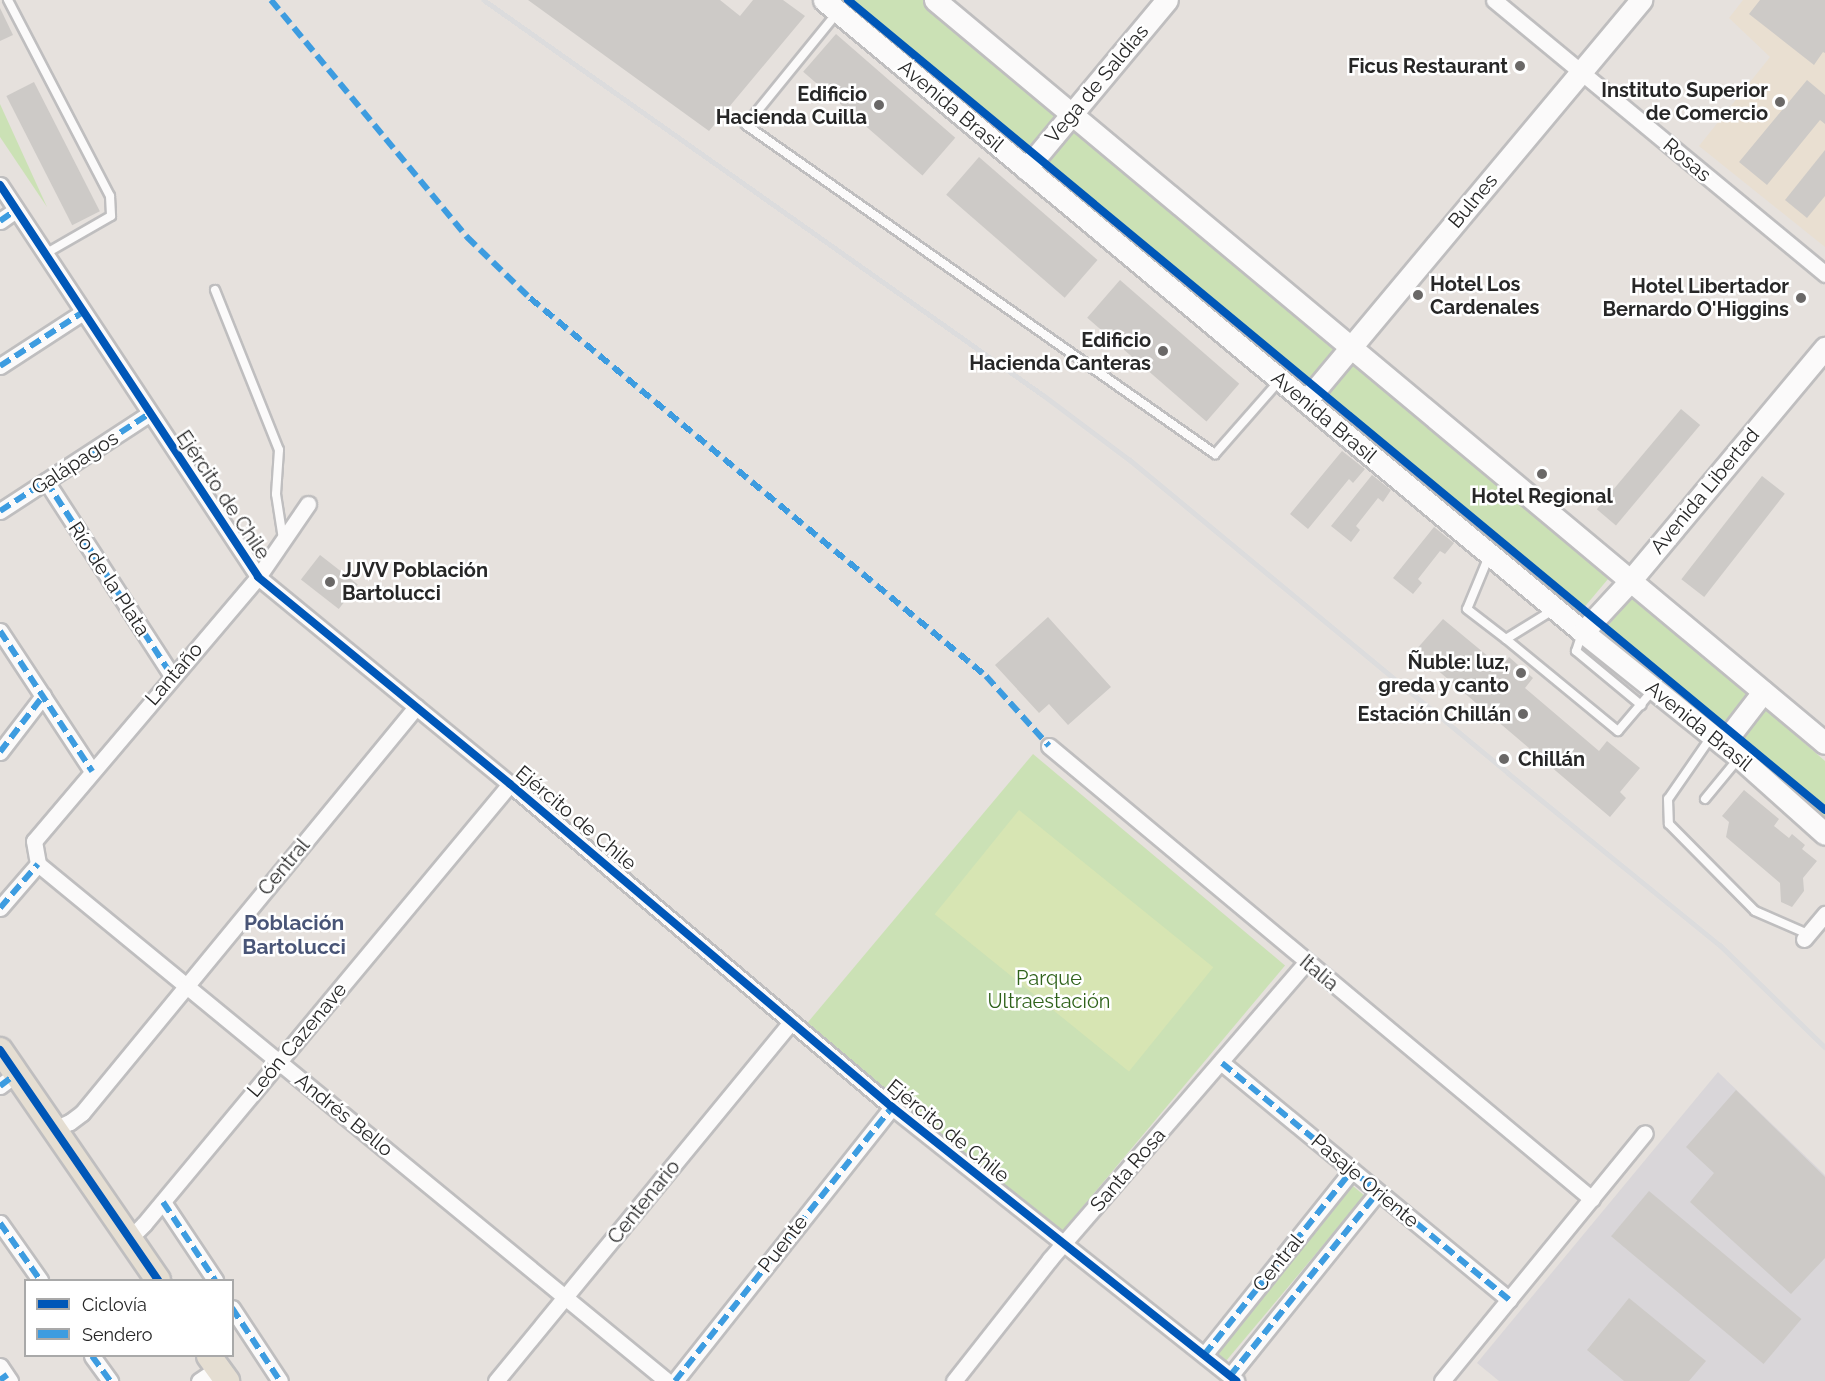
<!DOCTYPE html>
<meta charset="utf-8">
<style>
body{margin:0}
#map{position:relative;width:1825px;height:1381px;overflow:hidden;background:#e6e1dd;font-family:Raleway,sans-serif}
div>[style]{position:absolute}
.industrial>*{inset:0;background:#d9d6d9}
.education>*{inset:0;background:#e9dfd1}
.green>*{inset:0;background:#cbe1b5;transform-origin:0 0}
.pitch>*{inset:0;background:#d7e5b3;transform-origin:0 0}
.building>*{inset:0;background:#cdcac7;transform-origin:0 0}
.roads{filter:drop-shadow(2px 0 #bfbebf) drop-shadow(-2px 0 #bfbebf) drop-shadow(0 2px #bfbebf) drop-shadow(0 -2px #bfbebf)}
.lane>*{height:8px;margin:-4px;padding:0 4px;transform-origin:4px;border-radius:4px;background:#fbfafa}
.street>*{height:15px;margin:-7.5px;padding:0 7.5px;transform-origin:7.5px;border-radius:7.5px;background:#fbfafa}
.secondary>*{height:21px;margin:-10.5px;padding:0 10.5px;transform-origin:10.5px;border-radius:10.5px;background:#fbfafa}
.primary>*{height:24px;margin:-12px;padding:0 12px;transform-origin:12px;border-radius:12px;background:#e5ded2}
.rail>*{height:4.5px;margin:-2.25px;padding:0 2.25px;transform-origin:2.25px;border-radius:2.25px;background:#dcdcdd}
.quiet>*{height:6px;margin-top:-3px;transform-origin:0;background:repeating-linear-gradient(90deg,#3d9ce0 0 12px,transparent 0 18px)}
.cycleway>*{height:8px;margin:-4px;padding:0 4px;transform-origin:4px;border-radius:4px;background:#0057b8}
.dots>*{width:16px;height:16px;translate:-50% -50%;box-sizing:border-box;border:3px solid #fff;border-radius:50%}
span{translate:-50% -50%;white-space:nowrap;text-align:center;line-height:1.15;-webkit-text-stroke:5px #fff;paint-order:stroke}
.poi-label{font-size:20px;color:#272727;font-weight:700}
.right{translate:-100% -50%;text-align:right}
.left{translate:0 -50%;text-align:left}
.street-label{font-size:20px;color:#272727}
.park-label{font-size:20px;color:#2f621a}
.neighbourhood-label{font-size:21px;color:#495577;font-weight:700}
.legend{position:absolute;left:24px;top:1279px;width:210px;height:78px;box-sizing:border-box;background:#fff;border:2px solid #a9a9a9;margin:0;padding:8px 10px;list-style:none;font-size:18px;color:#272727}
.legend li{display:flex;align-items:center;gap:12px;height:30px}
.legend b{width:30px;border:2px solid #a9a9a9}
</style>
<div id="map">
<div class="industrial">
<i style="clip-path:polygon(1718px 1072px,1825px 1175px,1825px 1381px,1499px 1381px,1477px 1363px)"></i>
</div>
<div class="education">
<i style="clip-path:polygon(1743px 0,1825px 0,1825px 247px,1699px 146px,1770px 57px,1729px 18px)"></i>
</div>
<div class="green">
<i style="clip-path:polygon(835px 0,924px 0,1063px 115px,1027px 160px)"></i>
<i style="clip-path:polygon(0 104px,47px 207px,0 137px)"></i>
<i style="left:1075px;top:125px;width:345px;height:50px;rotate:41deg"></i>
<i style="left:1350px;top:359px;width:339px;height:50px;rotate:40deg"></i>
<i style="clip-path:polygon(1634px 594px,1825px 761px,1825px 820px,1602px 633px)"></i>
<i style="left:1033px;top:754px;width:329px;height:353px;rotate:40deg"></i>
<i style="left:1347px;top:1181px;width:23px;height:216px;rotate:40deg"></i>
</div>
<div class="pitch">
<i style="left:1019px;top:810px;width:250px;height:134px;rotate:39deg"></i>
</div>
<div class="building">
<i style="clip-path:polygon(528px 0,720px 0,740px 16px,753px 0,783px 0,805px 16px,709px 131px)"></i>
<i style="clip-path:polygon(1760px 0,1825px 0,1825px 53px,1823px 52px,1814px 65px,1749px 14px)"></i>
<i style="clip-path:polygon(0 8px,13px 35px,0 41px)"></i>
<i style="left:836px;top:34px;width:158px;height:50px;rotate:41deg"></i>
<i style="clip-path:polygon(1807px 80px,1825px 95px,1825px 124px,1820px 120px,1767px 185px,1739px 162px)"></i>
<i style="left:34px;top:82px;width:145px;height:31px;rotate:63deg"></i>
<i style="clip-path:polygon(1825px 150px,1825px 196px,1807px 218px,1785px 200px)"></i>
<i style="left:979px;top:157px;width:157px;height:50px;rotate:41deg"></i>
<i style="left:1120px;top:280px;width:158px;height:50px;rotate:41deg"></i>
<i style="left:1681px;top:409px;width:25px;height:131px;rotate:40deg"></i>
<i style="clip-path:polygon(1342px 451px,1365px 469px,1353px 483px,1349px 479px,1308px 529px,1290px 514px)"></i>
<i style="clip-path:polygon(1372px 475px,1391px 490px,1383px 502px,1378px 498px,1356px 526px,1360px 530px,1351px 542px,1331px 526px)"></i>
<i style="left:1762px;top:476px;width:29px;height:131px;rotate:38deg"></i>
<i style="clip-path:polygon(1434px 527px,1454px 543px,1445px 554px,1440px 551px,1418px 579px,1422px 583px,1413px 594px,1393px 578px)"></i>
<i style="left:320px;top:555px;width:48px;height:31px;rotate:38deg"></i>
<i style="clip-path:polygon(1048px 617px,1111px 687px,1068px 725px,1049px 704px,1039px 713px,995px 665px)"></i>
<i style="clip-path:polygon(1443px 619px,1501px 667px,1509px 657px,1533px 678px,1525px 688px,1599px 751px,1607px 741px,1640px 768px,1620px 792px,1626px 798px,1610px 817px,1415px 651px)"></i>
<i style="clip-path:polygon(1744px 790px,1779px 819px,1774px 826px,1789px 838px,1792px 834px,1805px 845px,1802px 849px,1817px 861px,1803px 878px,1804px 891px,1792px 907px,1781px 902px,1780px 883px,1726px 837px,1729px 822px,1722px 816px)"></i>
<i style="clip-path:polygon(1736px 1090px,1825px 1177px,1825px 1258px,1791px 1294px,1690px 1202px,1714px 1173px,1686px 1147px)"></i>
<i style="left:1649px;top:1191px;width:199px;height:59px;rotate:40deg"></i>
<i style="clip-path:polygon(1629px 1298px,1706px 1361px,1689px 1381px,1624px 1381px,1587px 1350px)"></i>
</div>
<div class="roads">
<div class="lane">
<i style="left:8px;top:0;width:221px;rotate:62.5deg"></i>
<i style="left:110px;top:196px;width:20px;rotate:87deg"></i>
<i style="left:111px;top:216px;width:76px;rotate:150.1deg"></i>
<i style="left:837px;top:13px;width:144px;rotate:129.1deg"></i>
<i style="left:746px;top:125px;width:573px;rotate:35.05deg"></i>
<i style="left:1215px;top:454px;width:98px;rotate:-48.7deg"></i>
<i style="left:215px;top:290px;width:172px;rotate:68.2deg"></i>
<i style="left:279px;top:450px;width:44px;rotate:93.9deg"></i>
<i style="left:276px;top:494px;width:46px;rotate:81.2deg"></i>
<i style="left:1489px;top:556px;width:57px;rotate:112.5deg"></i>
<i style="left:1467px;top:609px;width:49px;rotate:37.6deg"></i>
<i style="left:1506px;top:639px;width:55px;rotate:-31.7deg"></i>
<i style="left:1582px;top:633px;width:19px;rotate:108deg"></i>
<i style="left:1576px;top:651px;width:85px;rotate:39.7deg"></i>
<i style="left:1506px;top:639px;width:145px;rotate:39.4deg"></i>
<i style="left:1618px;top:731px;width:54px;rotate:-49.5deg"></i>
<i style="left:1711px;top:737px;width:75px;rotate:124.7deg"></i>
<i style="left:1668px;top:799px;width:25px;rotate:88deg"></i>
<i style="left:1669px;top:824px;width:122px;rotate:45.3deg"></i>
<i style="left:1755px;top:911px;width:58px;rotate:23.5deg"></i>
<i style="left:1705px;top:799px;width:52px;rotate:-50.5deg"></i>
</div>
<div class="street">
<i style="left:1494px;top:0;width:430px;rotate:39.6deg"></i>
<i style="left:0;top:185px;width:469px;rotate:56.6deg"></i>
<i style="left:258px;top:577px;width:326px;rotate:39.4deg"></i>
<i style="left:510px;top:784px;width:500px;rotate:40.22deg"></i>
<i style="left:892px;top:1107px;width:440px;rotate:38.5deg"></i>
<i style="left:0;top:221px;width:19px;rotate:-35deg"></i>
<i style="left:0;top:366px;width:99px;rotate:-33deg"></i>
<i style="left:46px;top:481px;width:232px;rotate:57.1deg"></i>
<i style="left:308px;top:504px;width:88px;rotate:124.4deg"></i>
<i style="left:258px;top:577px;width:346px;rotate:130.3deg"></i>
<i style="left:34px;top:841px;width:23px;rotate:80deg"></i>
<i style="left:38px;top:864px;width:814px;rotate:39.42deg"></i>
<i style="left:0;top:511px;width:178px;rotate:-33.1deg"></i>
<i style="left:0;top:631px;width:168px;rotate:56.7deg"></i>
<i style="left:1049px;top:746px;width:707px;rotate:39.84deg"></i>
<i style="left:0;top:752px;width:71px;rotate:-52.5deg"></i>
<i style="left:0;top:908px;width:58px;rotate:-49.2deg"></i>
<i style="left:1804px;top:939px;width:33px;rotate:-50deg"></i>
<i style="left:1222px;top:1063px;width:372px;rotate:39.5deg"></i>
<i style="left:0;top:1086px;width:20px;rotate:-37deg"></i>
<i style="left:54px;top:1129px;width:17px;rotate:-24deg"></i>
<i style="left:70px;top:1122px;width:15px;rotate:-37deg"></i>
<i style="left:82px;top:1113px;width:526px;rotate:-50.56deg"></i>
<i style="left:163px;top:1202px;width:94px;rotate:56.3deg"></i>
<i style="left:0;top:1223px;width:70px;rotate:54.9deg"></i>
<i style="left:129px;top:1239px;width:21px;rotate:-45deg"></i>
<i style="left:144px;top:1224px;width:572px;rotate:-50.25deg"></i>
<i style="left:232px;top:1308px;width:87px;rotate:56.7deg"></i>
<i style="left:1204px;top:1355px;width:237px;rotate:-51.3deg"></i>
<i style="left:92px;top:1356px;width:31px;rotate:54deg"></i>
<i style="left:0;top:1366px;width:18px;rotate:56deg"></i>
<i style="left:1230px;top:1376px;width:236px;rotate:-51.2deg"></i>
<i style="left:199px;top:1381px;width:23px;rotate:-34deg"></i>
<i style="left:496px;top:1381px;width:465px;rotate:-50.6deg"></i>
<i style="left:675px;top:1381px;width:350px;rotate:-51.6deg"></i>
<i style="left:954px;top:1381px;width:155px;rotate:-51.8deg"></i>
<i style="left:1050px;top:1259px;width:392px;rotate:-49.2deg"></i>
<i style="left:1442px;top:1381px;width:320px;rotate:-50.7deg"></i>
</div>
<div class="secondary">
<i style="left:824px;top:0;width:988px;rotate:39.78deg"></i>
<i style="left:1583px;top:632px;width:200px;rotate:38.7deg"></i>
<i style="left:1739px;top:757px;width:115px;rotate:41.8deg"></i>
<i style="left:935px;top:0;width:1159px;rotate:39.86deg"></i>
<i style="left:1026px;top:169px;width:220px;rotate:-50.2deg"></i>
<i style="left:1306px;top:401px;width:523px;rotate:-50.12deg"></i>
<i style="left:1583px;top:632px;width:69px;rotate:-47.3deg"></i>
<i style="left:1630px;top:581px;width:304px;rotate:-50.1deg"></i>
<i style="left:1723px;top:744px;width:66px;rotate:-52.4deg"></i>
</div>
<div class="primary">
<i style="left:0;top:1050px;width:279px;rotate:55.5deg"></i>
<i style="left:209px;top:1356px;width:31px;rotate:54deg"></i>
</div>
</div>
<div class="rail">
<i style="left:484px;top:0;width:684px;rotate:35.25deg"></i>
<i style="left:1043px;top:395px;width:109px;rotate:36.8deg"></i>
<i style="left:1130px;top:460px;width:491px;rotate:39.6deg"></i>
<i style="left:1508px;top:773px;width:273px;rotate:39.1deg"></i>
<i style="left:1720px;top:945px;width:146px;rotate:44.2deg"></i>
</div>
<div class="quiet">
<i style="left:271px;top:0;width:308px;rotate:50.4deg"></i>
<i style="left:467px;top:237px;width:88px;rotate:44.1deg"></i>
<i style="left:530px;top:298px;width:592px;rotate:39.66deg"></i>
<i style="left:986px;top:676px;width:94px;rotate:48deg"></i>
<i style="left:0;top:221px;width:19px;rotate:-35deg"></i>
<i style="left:0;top:366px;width:99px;rotate:-33deg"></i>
<i style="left:46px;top:481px;width:232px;rotate:57.1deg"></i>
<i style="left:0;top:511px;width:178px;rotate:-33.1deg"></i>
<i style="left:0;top:631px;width:168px;rotate:56.7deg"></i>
<i style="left:0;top:752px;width:71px;rotate:-52.5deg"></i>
<i style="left:0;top:908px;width:58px;rotate:-49.2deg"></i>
<i style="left:1222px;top:1063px;width:372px;rotate:39.5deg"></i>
<i style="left:0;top:1086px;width:20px;rotate:-37deg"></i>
<i style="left:163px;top:1202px;width:94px;rotate:56.3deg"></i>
<i style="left:0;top:1223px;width:70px;rotate:54.9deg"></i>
<i style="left:232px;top:1308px;width:87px;rotate:56.7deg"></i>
<i style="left:1204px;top:1355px;width:237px;rotate:-51.3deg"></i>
<i style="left:92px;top:1356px;width:31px;rotate:54deg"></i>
<i style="left:1230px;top:1376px;width:236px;rotate:-51.2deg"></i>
<i style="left:0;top:1380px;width:9px;rotate:-36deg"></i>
<i style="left:675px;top:1381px;width:350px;rotate:-51.6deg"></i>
</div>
<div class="cycleway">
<i style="left:848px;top:0;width:1269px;rotate:39.66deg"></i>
<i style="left:0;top:185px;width:469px;rotate:56.6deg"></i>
<i style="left:258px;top:577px;width:326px;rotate:39.4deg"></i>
<i style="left:510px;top:784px;width:500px;rotate:40.22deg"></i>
<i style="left:892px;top:1107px;width:440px;rotate:38.5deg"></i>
<i style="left:0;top:1050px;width:279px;rotate:55.5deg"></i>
</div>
<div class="dots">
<i style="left:1520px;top:66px;background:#6a6867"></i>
<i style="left:1780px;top:102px;background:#6a6867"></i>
<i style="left:879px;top:105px;background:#6a6867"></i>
<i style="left:1418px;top:295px;background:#6a6867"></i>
<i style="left:1801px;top:298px;background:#6a6867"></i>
<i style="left:1163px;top:351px;background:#6a6867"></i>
<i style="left:1542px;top:474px;background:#6a6867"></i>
<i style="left:330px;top:582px;background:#6a6867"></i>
<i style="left:1521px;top:673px;background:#6a6867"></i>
<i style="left:1523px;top:714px;background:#6a6867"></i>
<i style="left:1504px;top:759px;background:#6a6867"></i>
</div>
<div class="poi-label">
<span class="right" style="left:1508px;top:66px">Ficus Restaurant</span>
<span class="right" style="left:1768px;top:102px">Instituto Superior<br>de Comercio</span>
<span class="right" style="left:867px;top:106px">Edificio<br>Hacienda Cuilla</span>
<span class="left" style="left:1430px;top:296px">Hotel Los<br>Cardenales</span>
<span class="right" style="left:1789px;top:298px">Hotel Libertador<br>Bernardo O'Higgins</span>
<span class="right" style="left:1151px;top:352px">Edificio<br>Hacienda Canteras</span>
<span style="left:1542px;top:496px">Hotel Regional</span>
<span class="left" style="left:342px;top:582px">JJVV Población<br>Bartolucci</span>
<span class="right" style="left:1509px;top:674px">Ñuble: luz,<br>greda y canto</span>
<span class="right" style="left:1511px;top:714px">Estación Chillán</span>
<span class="left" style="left:1518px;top:759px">Chillán</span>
</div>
<div class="street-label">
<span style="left:1097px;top:84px;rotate:-50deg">Vega de Saldías</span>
<span style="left:951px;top:106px;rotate:40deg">Avenida Brasil</span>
<span style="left:1687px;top:160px;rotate:40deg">Rosas</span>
<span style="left:1473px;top:201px;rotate:-50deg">Bulnes</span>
<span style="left:1324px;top:417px;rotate:40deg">Avenida Brasil</span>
<span style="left:75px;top:463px;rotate:-33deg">Galápagos</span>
<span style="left:1705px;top:491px;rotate:-50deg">Avenida Libertad</span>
<span style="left:223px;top:495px;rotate:56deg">Ejército de Chile</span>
<span style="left:109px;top:579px;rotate:57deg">Río de la Plata</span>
<span style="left:174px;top:674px;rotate:-49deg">Lantaño</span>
<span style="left:1699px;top:726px;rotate:39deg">Avenida Brasil</span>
<span style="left:576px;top:818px;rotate:40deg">Ejército de Chile</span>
<span style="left:284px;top:867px;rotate:-50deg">Central</span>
<span style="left:1319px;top:973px;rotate:40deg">Italia</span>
<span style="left:297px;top:1040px;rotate:-50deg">León Cazenave</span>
<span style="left:344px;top:1115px;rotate:39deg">Andrés Bello</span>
<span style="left:948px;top:1131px;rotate:39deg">Ejército de Chile</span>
<span style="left:1128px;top:1170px;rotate:-49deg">Santa Rosa</span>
<span style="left:1365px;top:1181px;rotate:40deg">Pasaje Oriente</span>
<span style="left:644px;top:1202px;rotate:-51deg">Centenario</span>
<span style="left:783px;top:1244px;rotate:-52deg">Puente</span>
<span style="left:1278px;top:1263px;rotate:-51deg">Central</span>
</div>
<div class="park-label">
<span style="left:1049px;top:990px">Parque<br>Ultraestación</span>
</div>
<div class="neighbourhood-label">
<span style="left:294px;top:935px">Población<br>Bartolucci</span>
</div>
<ul class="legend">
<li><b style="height:8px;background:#0057b8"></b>Ciclovía</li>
<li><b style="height:8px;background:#3d9ce0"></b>Sendero</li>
</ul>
</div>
